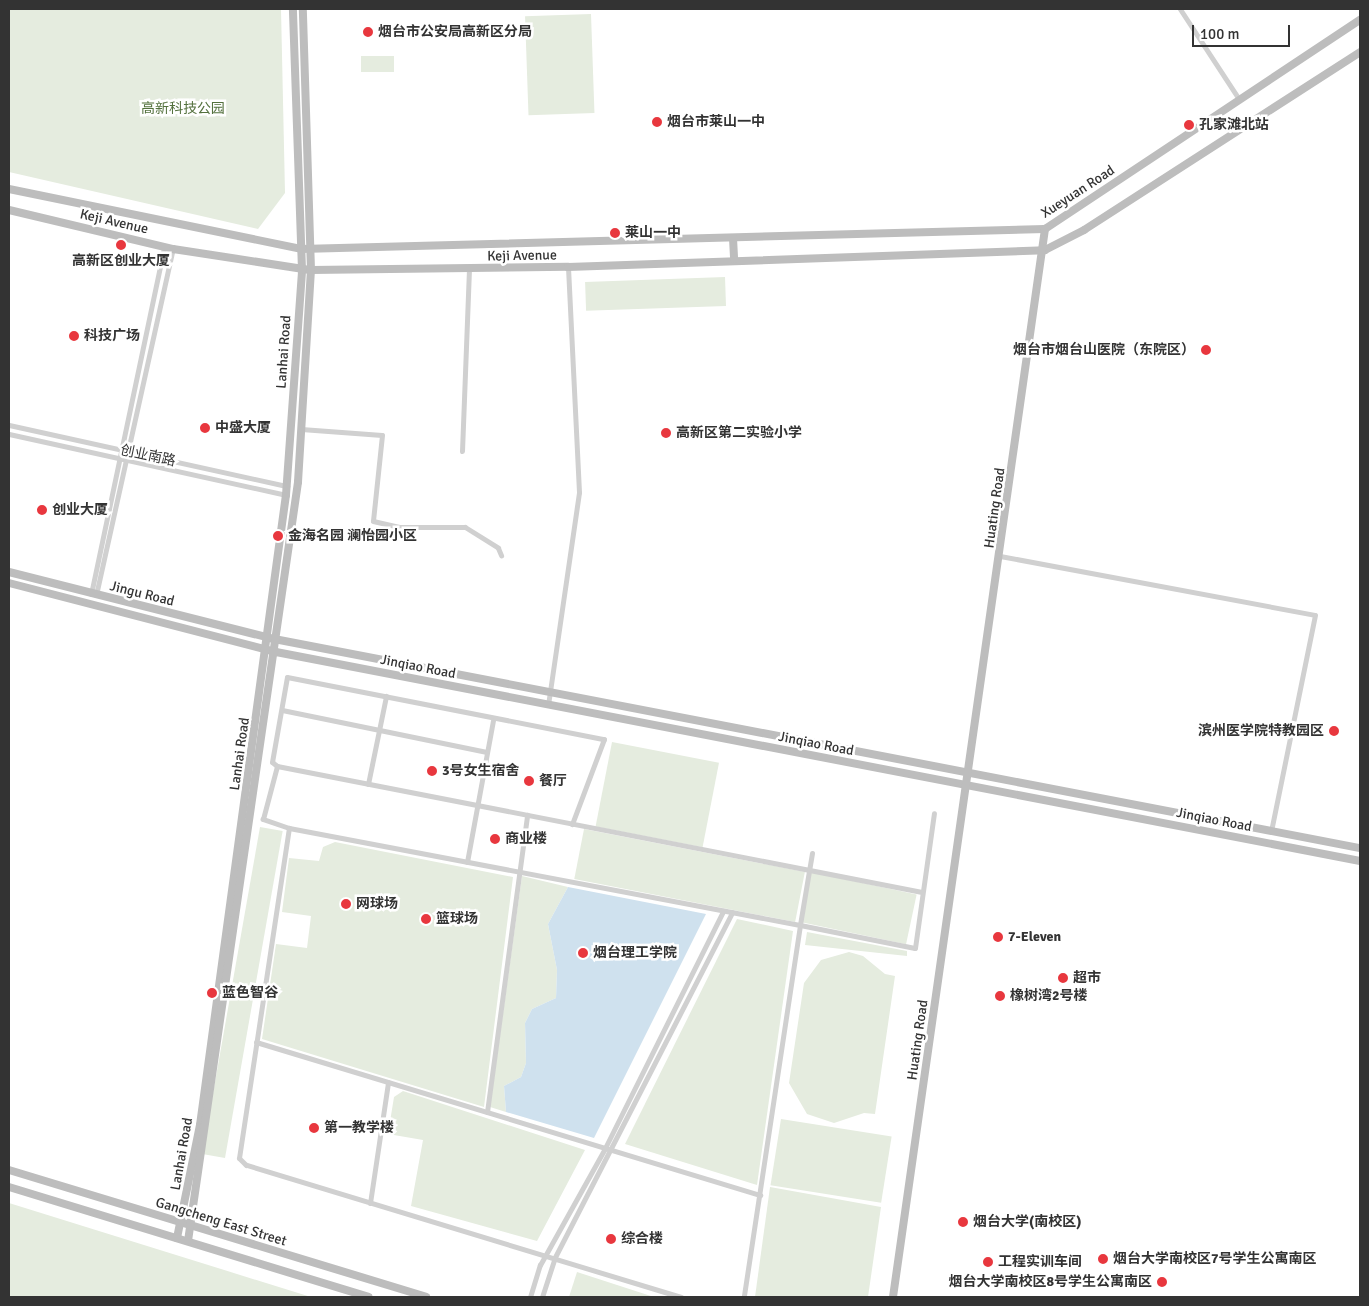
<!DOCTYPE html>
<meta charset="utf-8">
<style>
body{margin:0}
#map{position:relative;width:1369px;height:1306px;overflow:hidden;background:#fff;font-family:Signika,"Noto Sans SC",sans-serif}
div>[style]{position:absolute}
.green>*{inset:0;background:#e5ecdf;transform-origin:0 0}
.water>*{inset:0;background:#cfe1ee}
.street>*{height:5px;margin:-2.5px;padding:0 2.5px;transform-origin:2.5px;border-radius:2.5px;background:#d0d0d0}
.secondary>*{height:8px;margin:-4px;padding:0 4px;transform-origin:4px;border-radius:4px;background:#bdbdbd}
.dots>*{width:14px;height:14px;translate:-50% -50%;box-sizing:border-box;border:2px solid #fff;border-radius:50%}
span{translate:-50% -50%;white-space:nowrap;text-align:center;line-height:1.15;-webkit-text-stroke:5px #fff;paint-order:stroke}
.poi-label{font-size:14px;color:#333;font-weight:700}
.left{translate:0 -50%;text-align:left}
.right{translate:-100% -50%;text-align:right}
.park-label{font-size:14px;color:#54713e}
.street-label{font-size:14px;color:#333}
.frame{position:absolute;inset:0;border:10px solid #333;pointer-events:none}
.scale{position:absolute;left:1192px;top:25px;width:98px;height:22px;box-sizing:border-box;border:2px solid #333;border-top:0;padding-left:6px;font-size:15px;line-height:18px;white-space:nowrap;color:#333;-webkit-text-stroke:4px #fff;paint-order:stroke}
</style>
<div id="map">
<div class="green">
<i style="clip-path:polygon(9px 9px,281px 9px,285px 193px,258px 229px,9px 172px)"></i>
<i style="left:591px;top:14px;width:99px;height:66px;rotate:88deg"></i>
<i style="left:394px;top:56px;width:16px;height:33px;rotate:90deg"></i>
<i style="left:725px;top:277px;width:29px;height:140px;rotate:88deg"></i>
<i style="left:612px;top:742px;width:109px;height:86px;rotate:11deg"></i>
<i style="left:260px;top:827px;width:23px;height:332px;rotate:10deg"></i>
<i style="left:584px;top:829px;width:225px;height:51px;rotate:11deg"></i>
<i style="clip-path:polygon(335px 842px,513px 877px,484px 1107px,262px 1039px,276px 944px,307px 948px,311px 916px,282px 912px,289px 858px,319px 861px,323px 847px)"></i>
<i style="left:811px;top:872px;width:108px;height:51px;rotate:12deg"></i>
<i style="clip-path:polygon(522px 876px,568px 887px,548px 924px,557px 970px,556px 998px,532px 1009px,525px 1023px,526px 1063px,521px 1077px,504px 1086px,506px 1112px,490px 1107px)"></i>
<i style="clip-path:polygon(737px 919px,793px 931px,757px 1185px,625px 1144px)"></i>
<i style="clip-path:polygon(807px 932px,907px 951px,907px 956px,805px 945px)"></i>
<i style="clip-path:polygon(849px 952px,863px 956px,885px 974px,895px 976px,875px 1114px,864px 1113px,834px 1123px,807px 1114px,789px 1083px,804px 983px,821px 960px)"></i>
<i style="clip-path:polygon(403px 1091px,585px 1150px,537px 1241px,411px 1206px,423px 1140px,388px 1134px,394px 1097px)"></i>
<i style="left:781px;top:1119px;width:112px;height:67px;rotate:9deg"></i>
<i style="clip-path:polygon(770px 1187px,881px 1207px,868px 1297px,755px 1297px)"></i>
<i style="clip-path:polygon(9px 1203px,311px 1297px,9px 1297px)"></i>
<i style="clip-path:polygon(577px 1272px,654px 1297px,569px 1297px)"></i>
</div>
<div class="water">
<i style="clip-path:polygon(568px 887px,706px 914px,594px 1138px,506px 1112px,504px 1086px,521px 1077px,526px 1063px,525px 1023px,532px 1009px,556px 998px,557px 970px,548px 924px)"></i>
</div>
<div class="street">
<i style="left:1180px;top:9px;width:108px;rotate:56.8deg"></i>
<i style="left:9px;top:425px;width:285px;rotate:12.4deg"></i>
<i style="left:301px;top:429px;width:81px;rotate:4.2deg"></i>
<i style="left:382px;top:435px;width:86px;rotate:96deg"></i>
<i style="left:373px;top:521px;width:28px;rotate:13deg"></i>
<i style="left:400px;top:527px;width:65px"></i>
<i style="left:465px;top:527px;width:39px;rotate:32deg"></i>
<i style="left:498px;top:548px;width:8px;rotate:67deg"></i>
<i style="left:9px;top:434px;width:284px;rotate:12.4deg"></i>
<i style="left:462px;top:451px;width:181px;rotate:-87.8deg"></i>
<i style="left:1000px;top:556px;width:320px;rotate:10.6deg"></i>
<i style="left:1315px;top:615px;width:220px;rotate:101.5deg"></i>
<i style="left:91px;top:594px;width:355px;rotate:-78.1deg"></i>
<i style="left:96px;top:595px;width:354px;rotate:-77.5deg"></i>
<i style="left:548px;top:705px;width:215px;rotate:-81.7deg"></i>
<i style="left:579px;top:492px;width:225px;rotate:-92.8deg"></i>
<i style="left:282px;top:710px;width:209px;rotate:11.6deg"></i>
<i style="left:277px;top:766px;width:6px;rotate:-141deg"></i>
<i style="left:272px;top:762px;width:86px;rotate:-80deg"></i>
<i style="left:287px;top:677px;width:323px;rotate:11.1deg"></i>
<i style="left:604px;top:739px;width:91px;rotate:110.6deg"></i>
<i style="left:368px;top:784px;width:90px;rotate:-78.4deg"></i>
<i style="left:289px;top:828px;width:28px;rotate:-161deg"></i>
<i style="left:263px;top:819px;width:55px;rotate:-75.2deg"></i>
<i style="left:277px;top:766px;width:657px;rotate:11.05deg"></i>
<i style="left:812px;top:853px;width:73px;rotate:99.5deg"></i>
<i style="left:800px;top:925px;width:117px;rotate:11.3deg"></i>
<i style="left:915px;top:948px;width:136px;rotate:-82deg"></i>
<i style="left:467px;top:862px;width:144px;rotate:-79.6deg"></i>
<i style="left:256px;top:1042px;width:527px;rotate:16.89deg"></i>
<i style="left:487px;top:1112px;width:300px;rotate:-82.3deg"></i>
<i style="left:370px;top:1203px;width:122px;rotate:-81.5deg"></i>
<i style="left:530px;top:1297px;width:34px;rotate:-73deg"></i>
<i style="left:540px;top:1265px;width:134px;rotate:-60.9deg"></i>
<i style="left:605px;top:1148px;width:265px;rotate:-63.5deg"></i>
<i style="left:542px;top:1297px;width:40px;rotate:-72deg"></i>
<i style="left:554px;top:1259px;width:390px;rotate:-62.8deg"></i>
<i style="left:681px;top:1297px;width:455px;rotate:-163.1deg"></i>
<i style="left:246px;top:1165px;width:10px;rotate:-135deg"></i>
<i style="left:239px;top:1158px;width:334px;rotate:-81.4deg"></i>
<i style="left:289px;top:828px;width:520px;rotate:10.75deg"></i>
<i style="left:800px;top:925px;width:376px;rotate:98.6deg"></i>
</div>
<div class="secondary">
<i style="left:9px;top:189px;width:298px;rotate:11.6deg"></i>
<i style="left:301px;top:249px;width:744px;rotate:-1.54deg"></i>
<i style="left:1045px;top:229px;width:378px;rotate:-33.6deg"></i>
<i style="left:9px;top:210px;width:169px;rotate:13.4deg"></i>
<i style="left:173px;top:249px;width:140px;rotate:8.7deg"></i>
<i style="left:311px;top:270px;width:257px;rotate:-0.7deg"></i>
<i style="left:568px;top:267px;width:477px;rotate:-2deg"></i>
<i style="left:1045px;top:250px;width:44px;rotate:-27.1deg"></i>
<i style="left:1084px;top:230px;width:328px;rotate:-32.8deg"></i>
<i style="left:733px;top:238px;width:21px;rotate:87deg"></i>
<i style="left:9px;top:572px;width:268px;rotate:14.2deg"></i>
<i style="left:269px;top:638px;width:1111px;rotate:10.9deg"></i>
<i style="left:9px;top:583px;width:276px;rotate:14.5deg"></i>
<i style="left:276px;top:652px;width:1104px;rotate:10.91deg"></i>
<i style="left:9px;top:1170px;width:436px;rotate:16.9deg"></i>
<i style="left:9px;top:1187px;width:376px;rotate:17deg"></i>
<i style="left:177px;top:1238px;width:115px;rotate:-78.5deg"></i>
<i style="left:200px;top:1125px;width:636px;rotate:-82.23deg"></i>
<i style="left:286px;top:495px;width:226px;rotate:-85.9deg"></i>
<i style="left:302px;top:270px;width:261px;rotate:-92deg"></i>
<i style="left:188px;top:1241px;width:767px;rotate:-81.75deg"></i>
<i style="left:298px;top:482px;width:212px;rotate:-86.5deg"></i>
<i style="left:311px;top:270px;width:261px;rotate:-91.8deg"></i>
<i style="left:893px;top:1297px;width:1079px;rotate:-81.9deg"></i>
</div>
<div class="dots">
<i style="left:368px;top:32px;background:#e8373e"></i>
<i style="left:657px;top:122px;background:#e8373e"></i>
<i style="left:1189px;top:125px;background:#e8373e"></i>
<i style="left:615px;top:233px;background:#e8373e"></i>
<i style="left:121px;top:245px;background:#e8373e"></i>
<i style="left:74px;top:336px;background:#e8373e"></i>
<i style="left:1206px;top:350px;background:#e8373e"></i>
<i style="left:205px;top:428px;background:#e8373e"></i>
<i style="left:666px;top:433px;background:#e8373e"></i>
<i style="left:42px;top:510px;background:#e8373e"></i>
<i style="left:278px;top:536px;background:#e8373e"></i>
<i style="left:1334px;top:731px;background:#e8373e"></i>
<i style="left:432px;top:771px;background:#e8373e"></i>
<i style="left:529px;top:781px;background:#e8373e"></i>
<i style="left:495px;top:839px;background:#e8373e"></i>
<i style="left:346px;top:904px;background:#e8373e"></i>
<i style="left:426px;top:919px;background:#e8373e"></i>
<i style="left:998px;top:937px;background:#e8373e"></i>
<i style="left:583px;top:953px;background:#e8373e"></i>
<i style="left:1063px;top:978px;background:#e8373e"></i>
<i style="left:212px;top:993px;background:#e8373e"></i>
<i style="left:1000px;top:996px;background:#e8373e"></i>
<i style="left:314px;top:1128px;background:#e8373e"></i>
<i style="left:963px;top:1222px;background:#e8373e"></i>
<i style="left:611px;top:1239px;background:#e8373e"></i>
<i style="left:1103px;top:1259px;background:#e8373e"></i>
<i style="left:988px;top:1262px;background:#e8373e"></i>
<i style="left:1162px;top:1282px;background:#e8373e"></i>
</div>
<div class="poi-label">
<span class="left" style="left:378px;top:32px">烟台市公安局高新区分局</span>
<span class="left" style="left:667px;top:122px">烟台市莱山一中</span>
<span class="left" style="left:1199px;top:125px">孔家滩北站</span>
<span class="left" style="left:625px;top:233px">莱山一中</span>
<span style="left:121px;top:261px">高新区创业大厦</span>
<span class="left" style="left:84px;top:336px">科技广场</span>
<span class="right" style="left:1195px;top:350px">烟台市烟台山医院（东院区）</span>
<span class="left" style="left:215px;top:428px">中盛大厦</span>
<span class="left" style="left:676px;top:433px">高新区第二实验小学</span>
<span class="left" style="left:52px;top:510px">创业大厦</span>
<span class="left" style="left:288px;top:536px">金海名园 澜怡园小区</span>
<span class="right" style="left:1324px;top:731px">滨州医学院特教园区</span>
<span class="left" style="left:442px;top:771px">3号女生宿舍</span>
<span class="left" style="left:539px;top:781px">餐厅</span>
<span class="left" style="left:505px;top:839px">商业楼</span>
<span class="left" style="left:356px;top:904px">网球场</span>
<span class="left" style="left:436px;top:919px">篮球场</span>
<span class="left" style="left:1008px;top:937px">7-Eleven</span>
<span class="left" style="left:593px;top:953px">烟台理工学院</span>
<span class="left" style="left:1073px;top:978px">超市</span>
<span class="left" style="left:222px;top:993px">蓝色智谷</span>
<span class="left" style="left:1010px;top:996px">橡树湾2号楼</span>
<span class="left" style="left:324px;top:1128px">第一教学楼</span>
<span class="left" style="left:973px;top:1222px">烟台大学(南校区)</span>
<span class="left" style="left:621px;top:1239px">综合楼</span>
<span class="left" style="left:1113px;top:1259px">烟台大学南校区7号学生公寓南区</span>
<span class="left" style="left:998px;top:1262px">工程实训车间</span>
<span class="right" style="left:1152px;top:1282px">烟台大学南校区8号学生公寓南区</span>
</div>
<div class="park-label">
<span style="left:183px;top:109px">高新科技公园</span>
</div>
<div class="street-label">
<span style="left:1078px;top:192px;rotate:-33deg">Xueyuan Road</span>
<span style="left:114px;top:222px;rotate:13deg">Keji Avenue</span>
<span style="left:522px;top:256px;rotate:-1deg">Keji Avenue</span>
<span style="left:284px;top:352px;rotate:-86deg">Lanhai Road</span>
<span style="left:148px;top:456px;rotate:12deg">创业南路</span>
<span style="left:995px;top:508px;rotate:-82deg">Huating Road</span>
<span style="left:142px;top:594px;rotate:14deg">Jingu Road</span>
<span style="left:418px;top:667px;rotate:11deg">Jinqiao Road</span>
<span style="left:816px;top:744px;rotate:11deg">Jinqiao Road</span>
<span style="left:240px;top:754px;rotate:-82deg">Lanhai Road</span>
<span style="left:1214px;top:820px;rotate:11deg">Jinqiao Road</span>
<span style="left:918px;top:1040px;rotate:-82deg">Huating Road</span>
<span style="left:182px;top:1154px;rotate:-80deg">Lanhai Road</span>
<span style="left:221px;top:1222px;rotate:17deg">Gangcheng East Street</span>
</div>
<div class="frame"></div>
<div class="scale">100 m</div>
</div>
